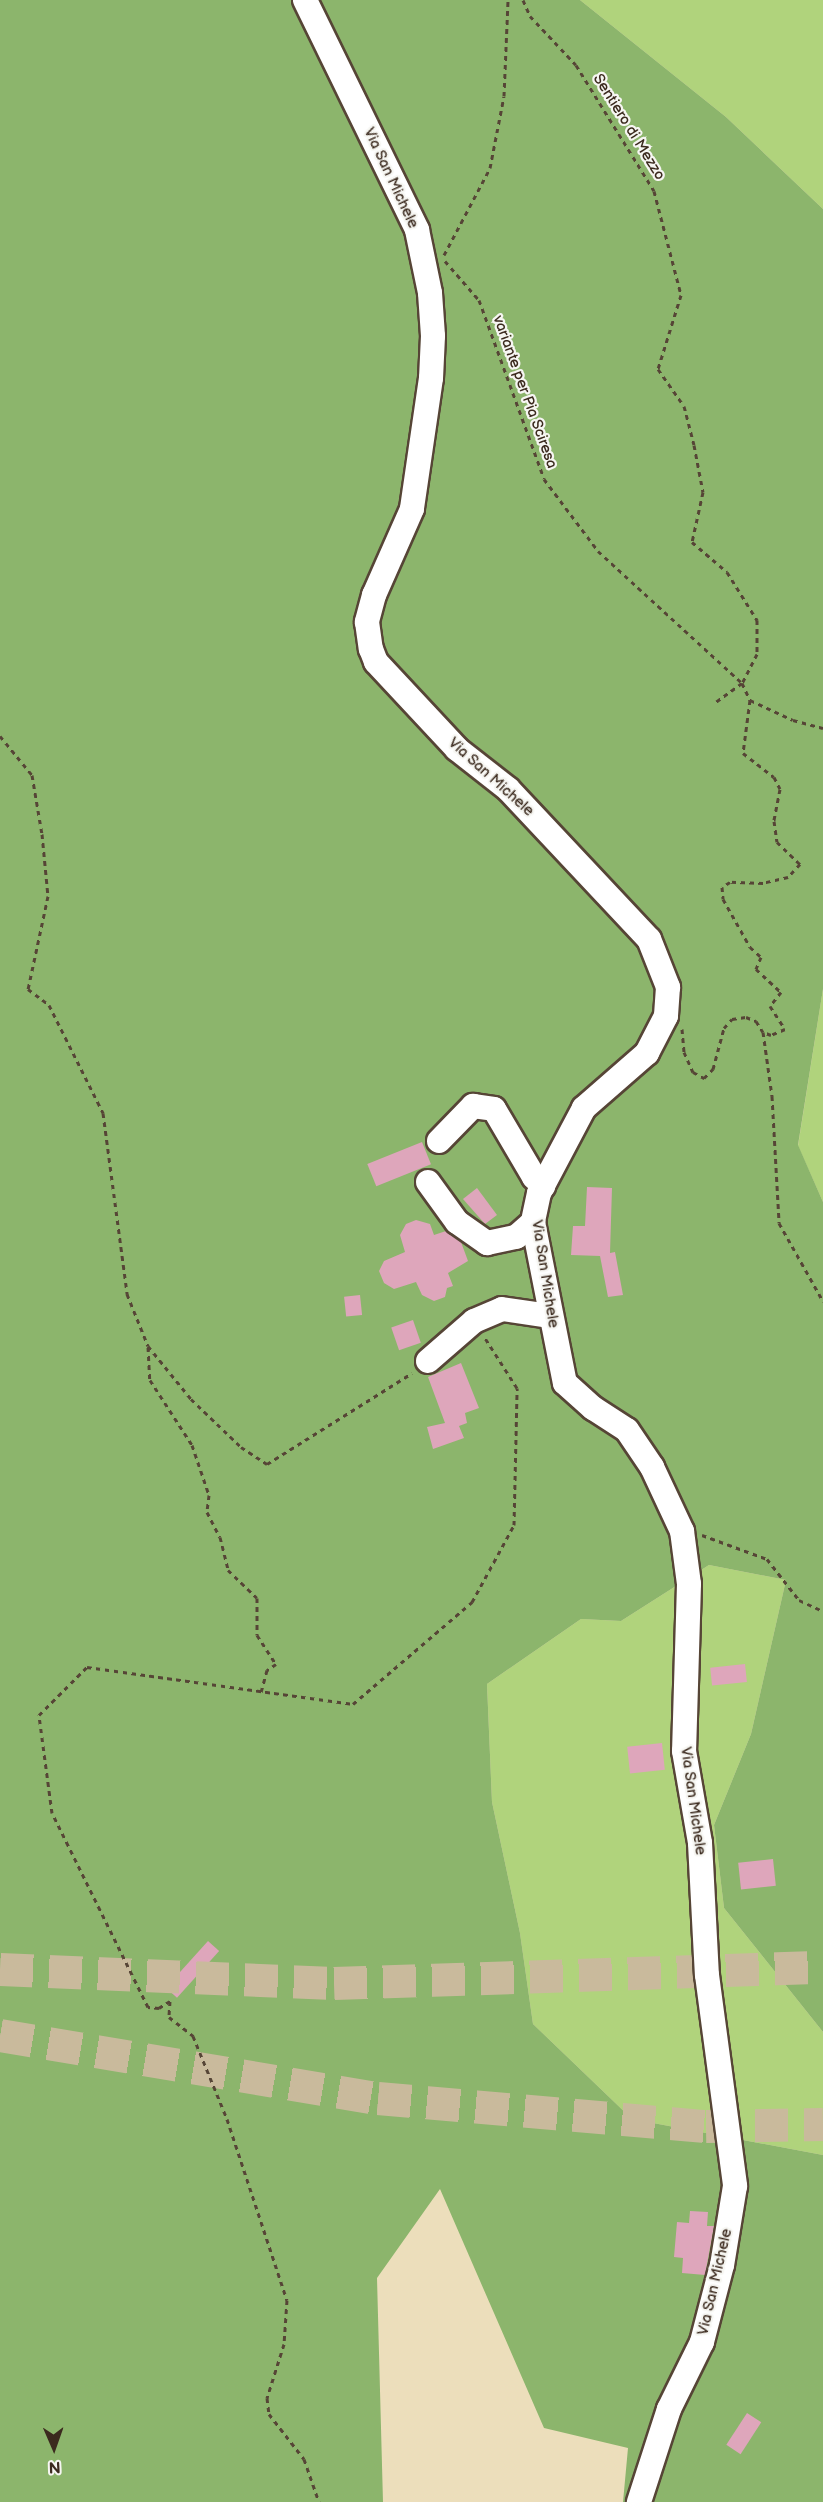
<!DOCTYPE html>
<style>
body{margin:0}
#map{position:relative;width:823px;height:2502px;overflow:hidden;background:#ecdebb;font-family:"Balsamiq Sans",sans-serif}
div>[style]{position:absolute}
.green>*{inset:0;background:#b0d37c}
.forest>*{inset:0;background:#8cb56c}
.building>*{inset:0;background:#dea6bb;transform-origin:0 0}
.highway-tunnel>*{height:33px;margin-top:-16.5px;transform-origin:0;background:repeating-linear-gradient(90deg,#c9ba9c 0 33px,transparent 0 49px)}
.path>*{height:3px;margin-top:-1.5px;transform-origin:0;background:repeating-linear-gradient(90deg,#564536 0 4.5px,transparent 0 9px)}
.roads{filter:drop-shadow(2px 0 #564536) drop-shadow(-2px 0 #564536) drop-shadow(0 2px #564536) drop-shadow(0 -2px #564536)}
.minor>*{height:24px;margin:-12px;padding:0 12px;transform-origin:12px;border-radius:12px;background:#fff}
span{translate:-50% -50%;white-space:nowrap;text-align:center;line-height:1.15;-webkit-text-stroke:4.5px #f6f6f2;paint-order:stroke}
.street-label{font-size:15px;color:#3b2a1e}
.north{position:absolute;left:24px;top:2418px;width:60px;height:60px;-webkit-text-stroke:4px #f6f6f2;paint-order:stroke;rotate:178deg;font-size:16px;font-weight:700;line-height:24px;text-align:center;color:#3b2a1e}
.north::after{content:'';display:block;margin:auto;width:21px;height:27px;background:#3b2a1e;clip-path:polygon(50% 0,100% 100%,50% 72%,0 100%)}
</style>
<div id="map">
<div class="green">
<i style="clip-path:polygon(580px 0,823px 0,823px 209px,726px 117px)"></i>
<i style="clip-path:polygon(823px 989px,823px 1202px,798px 1146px)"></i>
<i style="clip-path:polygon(709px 1565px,786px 1580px,751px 1734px,714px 1825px,724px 1908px,823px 2032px,823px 2155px,632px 2119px,533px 2024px,520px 1933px,492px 1802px,487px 1684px,581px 1619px,621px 1621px)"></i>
</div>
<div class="forest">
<i style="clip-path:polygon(0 0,580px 0,726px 117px,823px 209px,823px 989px,798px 1145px,823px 1202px,823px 2032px,724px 1908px,714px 1825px,751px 1734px,786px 1580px,709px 1565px,621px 1621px,581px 1619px,487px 1684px,492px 1802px,520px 1933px,533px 2024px,632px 2119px,823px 2155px,823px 2502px,623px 2502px,628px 2448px,544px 2428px,440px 2189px,377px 2278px,383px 2502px,0 2502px)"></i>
</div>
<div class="building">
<i style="left:422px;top:1142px;width:24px;height:59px;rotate:68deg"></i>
<i style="clip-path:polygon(587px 1187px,612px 1188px,610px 1253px,615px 1252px,623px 1295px,608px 1297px,600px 1256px,571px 1255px,573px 1226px,585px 1226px)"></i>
<i style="clip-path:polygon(477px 1188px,497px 1215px,485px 1224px,463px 1199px)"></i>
<i style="clip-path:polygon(416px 1220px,430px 1224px,434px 1235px,446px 1231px,461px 1242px,468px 1261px,448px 1273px,453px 1286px,447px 1288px,445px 1297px,434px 1301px,422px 1295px,416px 1282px,394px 1289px,384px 1283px,379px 1271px,384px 1261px,405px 1252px,400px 1235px,406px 1224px)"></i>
<i style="left:360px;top:1295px;width:20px;height:16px;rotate:84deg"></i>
<i style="left:413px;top:1320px;width:24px;height:23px;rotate:71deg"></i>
<i style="clip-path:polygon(461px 1363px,479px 1408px,465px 1413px,467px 1423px,459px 1426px,464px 1438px,433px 1449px,427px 1427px,445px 1423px,428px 1377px)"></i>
<i style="left:745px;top:1664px;width:18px;height:35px;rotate:84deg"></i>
<i style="left:662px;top:1743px;width:27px;height:35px;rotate:84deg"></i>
<i style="left:773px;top:1859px;width:27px;height:35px;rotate:84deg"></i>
<i style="left:208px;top:1941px;width:15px;height:63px;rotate:42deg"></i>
<i style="clip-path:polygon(690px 2211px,708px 2212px,707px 2226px,714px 2226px,705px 2275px,682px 2273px,683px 2258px,674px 2257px,677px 2222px,689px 2223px)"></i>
<i style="left:747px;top:2413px;width:17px;height:38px;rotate:33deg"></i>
</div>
<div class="highway-tunnel">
<i style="left:0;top:1969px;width:334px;rotate:2.4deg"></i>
<i style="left:334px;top:1983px;width:489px;rotate:-1.9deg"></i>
<i style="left:0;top:2035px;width:383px;rotate:9.5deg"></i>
<i style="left:378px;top:2098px;width:329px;rotate:4.9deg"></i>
<i style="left:706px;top:2126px;width:117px;rotate:-1deg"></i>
</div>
<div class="path">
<i style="left:523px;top:0;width:17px;rotate:66deg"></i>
<i style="left:530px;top:16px;width:67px;rotate:46.8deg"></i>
<i style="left:576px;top:65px;width:148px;rotate:58.2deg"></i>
<i style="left:654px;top:191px;width:107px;rotate:75.4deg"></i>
<i style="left:681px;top:295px;width:77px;rotate:107.3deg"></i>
<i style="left:658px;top:369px;width:45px;rotate:54.9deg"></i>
<i style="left:684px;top:406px;width:40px;rotate:75.6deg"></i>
<i style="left:694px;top:445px;width:48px;rotate:79.2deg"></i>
<i style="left:703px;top:492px;width:51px;rotate:102.4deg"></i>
<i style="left:692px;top:542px;width:46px;rotate:40.6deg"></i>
<i style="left:727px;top:572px;width:57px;rotate:58deg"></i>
<i style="left:757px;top:620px;width:34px;rotate:90deg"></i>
<i style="left:757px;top:654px;width:33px;rotate:117deg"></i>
<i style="left:742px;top:683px;width:19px;rotate:65deg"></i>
<i style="left:750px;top:700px;width:47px;rotate:24.9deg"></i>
<i style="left:793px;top:720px;width:31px;rotate:15deg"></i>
<i style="left:444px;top:255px;width:98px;rotate:-62.1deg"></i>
<i style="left:490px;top:168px;width:73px;rotate:-79deg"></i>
<i style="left:504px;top:96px;width:96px;rotate:-87.6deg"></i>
<i style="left:445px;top:261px;width:52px;rotate:48.9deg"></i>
<i style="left:479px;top:300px;width:190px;rotate:70deg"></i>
<i style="left:544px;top:479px;width:90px;rotate:53.1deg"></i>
<i style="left:598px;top:551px;width:195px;rotate:42.5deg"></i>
<i style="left:742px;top:683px;width:32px;rotate:144deg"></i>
<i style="left:750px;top:700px;width:53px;rotate:97.5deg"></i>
<i style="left:743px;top:753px;width:39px;rotate:38deg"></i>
<i style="left:774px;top:777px;width:13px;rotate:63deg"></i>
<i style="left:780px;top:789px;width:33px;rotate:101deg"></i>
<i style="left:774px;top:821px;width:21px;rotate:82deg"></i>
<i style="left:777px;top:842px;width:32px;rotate:44deg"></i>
<i style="left:800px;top:864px;width:18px;rotate:133deg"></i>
<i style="left:788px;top:877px;width:26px;rotate:167deg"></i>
<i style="left:763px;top:883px;width:33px;rotate:-178deg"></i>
<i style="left:730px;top:882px;width:9px;rotate:148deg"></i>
<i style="left:722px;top:887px;width:12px;rotate:85deg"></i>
<i style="left:723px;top:899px;width:55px;rotate:60.6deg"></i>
<i style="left:750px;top:947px;width:15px;rotate:42deg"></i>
<i style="left:761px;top:957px;width:13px;rotate:113deg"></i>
<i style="left:756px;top:969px;width:34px;rotate:43deg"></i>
<i style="left:781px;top:992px;width:18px;rotate:128deg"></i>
<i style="left:770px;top:1006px;width:27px;rotate:57deg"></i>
<i style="left:785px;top:1029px;width:15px;rotate:157deg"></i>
<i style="left:771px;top:1035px;width:9px;rotate:-159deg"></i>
<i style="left:0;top:736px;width:50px;rotate:50.6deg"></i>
<i style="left:32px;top:775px;width:60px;rotate:80.4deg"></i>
<i style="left:42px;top:834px;width:62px;rotate:84.5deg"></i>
<i style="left:48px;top:896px;width:95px;rotate:102.1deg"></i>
<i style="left:28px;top:989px;width:26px;rotate:37deg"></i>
<i style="left:49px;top:1005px;width:121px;rotate:63.4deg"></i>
<i style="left:103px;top:1113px;width:183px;rotate:82.4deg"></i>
<i style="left:127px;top:1294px;width:56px;rotate:68deg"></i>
<i style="left:148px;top:1346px;width:68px;rotate:50.9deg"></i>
<i style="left:191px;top:1399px;width:69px;rotate:43.8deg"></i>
<i style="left:241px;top:1447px;width:31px;rotate:33deg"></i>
<i style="left:267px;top:1464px;width:171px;rotate:-32.1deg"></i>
<i style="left:682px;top:1029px;width:23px;rotate:85deg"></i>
<i style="left:684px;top:1052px;width:22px;rotate:66deg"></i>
<i style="left:693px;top:1072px;width:13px;rotate:29deg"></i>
<i style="left:704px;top:1078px;width:13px;rotate:-45deg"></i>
<i style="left:713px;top:1069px;width:42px;rotate:-75deg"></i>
<i style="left:724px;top:1028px;width:12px;rotate:-48deg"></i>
<i style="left:732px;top:1019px;width:14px;rotate:-8deg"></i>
<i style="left:746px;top:1017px;width:11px;rotate:22deg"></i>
<i style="left:756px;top:1021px;width:13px;rotate:58deg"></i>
<i style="left:763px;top:1032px;width:65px;rotate:82deg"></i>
<i style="left:772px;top:1096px;width:127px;rotate:86.8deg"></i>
<i style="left:779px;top:1223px;width:90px;rotate:60.6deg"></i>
<i style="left:148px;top:1347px;width:33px;rotate:87deg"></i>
<i style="left:150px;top:1380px;width:77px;rotate:57.1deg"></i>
<i style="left:192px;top:1445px;width:53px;rotate:71.2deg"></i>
<i style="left:209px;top:1495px;width:17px;rotate:97deg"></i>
<i style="left:207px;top:1512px;width:28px;rotate:63deg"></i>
<i style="left:220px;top:1537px;width:34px;rotate:76deg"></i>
<i style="left:228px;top:1570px;width:40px;rotate:44deg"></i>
<i style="left:257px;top:1598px;width:37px;rotate:90deg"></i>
<i style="left:257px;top:1635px;width:35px;rotate:57deg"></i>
<i style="left:276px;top:1664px;width:11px;rotate:146deg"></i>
<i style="left:267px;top:1670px;width:23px;rotate:105deg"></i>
<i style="left:702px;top:1535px;width:69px;rotate:20.3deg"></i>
<i style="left:767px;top:1559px;width:52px;rotate:52deg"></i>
<i style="left:799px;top:1600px;width:26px;rotate:25deg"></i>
<i style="left:170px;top:2001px;width:13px;rotate:148deg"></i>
<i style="left:159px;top:2008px;width:11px;rotate:-175deg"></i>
<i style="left:148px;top:2007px;width:216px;rotate:-116.3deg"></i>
<i style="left:52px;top:1813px;width:99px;rotate:-97.6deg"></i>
<i style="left:39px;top:1715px;width:68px;rotate:-45deg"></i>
<i style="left:87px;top:1667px;width:269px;rotate:7.9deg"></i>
<i style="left:353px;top:1704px;width:157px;rotate:-40.6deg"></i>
<i style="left:472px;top:1602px;width:88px;rotate:-61.4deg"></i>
<i style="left:514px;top:1525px;width:137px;rotate:-88.7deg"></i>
<i style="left:517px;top:1388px;width:59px;rotate:-122.6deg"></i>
<i style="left:170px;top:2001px;width:16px;rotate:94deg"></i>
<i style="left:169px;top:2017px;width:31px;rotate:38deg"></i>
<i style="left:193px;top:2036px;width:90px;rotate:67.7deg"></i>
<i style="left:227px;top:2119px;width:191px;rotate:71.7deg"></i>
<i style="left:287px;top:2300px;width:44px;rotate:93.9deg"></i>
<i style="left:284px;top:2344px;width:57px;rotate:107.5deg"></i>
<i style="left:267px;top:2398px;width:16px;rotate:83deg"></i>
<i style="left:269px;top:2414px;width:57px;rotate:52.1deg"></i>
<i style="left:304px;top:2459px;width:46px;rotate:70.8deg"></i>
</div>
<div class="roads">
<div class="minor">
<i style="left:305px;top:0;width:256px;rotate:64deg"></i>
<i style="left:417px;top:230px;width:64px;rotate:78.3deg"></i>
<i style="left:430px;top:293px;width:43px;rotate:86deg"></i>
<i style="left:433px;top:336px;width:42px;rotate:92.7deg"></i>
<i style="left:431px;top:378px;width:132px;rotate:98.3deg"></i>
<i style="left:412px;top:509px;width:94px;rotate:113.8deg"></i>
<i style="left:374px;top:595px;width:28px;rotate:105deg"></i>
<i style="left:367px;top:622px;width:27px;rotate:82deg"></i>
<i style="left:371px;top:649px;width:14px;rotate:69deg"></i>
<i style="left:376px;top:662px;width:119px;rotate:47deg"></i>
<i style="left:457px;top:749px;width:65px;rotate:38.1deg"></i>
<i style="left:508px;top:789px;width:206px;rotate:46.8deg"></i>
<i style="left:649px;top:939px;width:52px;rotate:68.4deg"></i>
<i style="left:668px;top:987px;width:29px;rotate:94deg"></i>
<i style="left:666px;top:1016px;width:42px;rotate:117.2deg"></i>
<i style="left:647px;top:1053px;width:84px;rotate:138.9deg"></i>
<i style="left:584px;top:1108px;width:96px;rotate:117.9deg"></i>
<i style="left:539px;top:1193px;width:30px;rotate:102deg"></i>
<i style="left:533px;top:1222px;width:164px;rotate:78.8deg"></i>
<i style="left:565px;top:1383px;width:38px;rotate:42deg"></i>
<i style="left:593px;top:1408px;width:40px;rotate:32.9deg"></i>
<i style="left:627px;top:1430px;width:45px;rotate:56deg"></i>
<i style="left:652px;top:1467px;width:71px;rotate:64.9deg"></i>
<i style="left:682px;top:1531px;width:53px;rotate:82.5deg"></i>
<i style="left:689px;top:1584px;width:167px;rotate:91.7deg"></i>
<i style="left:684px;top:1751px;width:93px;rotate:80.1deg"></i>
<i style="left:700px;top:1843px;width:132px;rotate:87deg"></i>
<i style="left:707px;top:1975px;width:213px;rotate:82.4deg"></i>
<i style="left:735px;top:2186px;width:80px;rotate:99.3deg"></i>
<i style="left:722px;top:2265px;width:80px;rotate:104.6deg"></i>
<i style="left:702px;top:2342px;width:75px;rotate:116.2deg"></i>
<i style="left:669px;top:2409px;width:98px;rotate:107.9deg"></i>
<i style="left:439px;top:1141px;width:49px;rotate:-45.8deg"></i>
<i style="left:473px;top:1106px;width:21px;rotate:8deg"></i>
<i style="left:494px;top:1109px;width:79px;rotate:59.5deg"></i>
<i style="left:534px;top:1177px;width:13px;rotate:45deg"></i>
<i style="left:428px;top:1182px;width:49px;rotate:54.1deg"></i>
<i style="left:457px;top:1222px;width:37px;rotate:35deg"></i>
<i style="left:487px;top:1243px;width:30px;rotate:-12deg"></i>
<i style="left:516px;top:1237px;width:23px;rotate:-41deg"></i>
<i style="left:428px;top:1361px;width:61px;rotate:-41deg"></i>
<i style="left:474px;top:1321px;width:30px;rotate:-23deg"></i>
<i style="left:502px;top:1309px;width:49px;rotate:8.3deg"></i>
</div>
</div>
<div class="street-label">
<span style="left:629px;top:127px;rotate:58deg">Sentiero di Mezzo</span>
<span style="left:391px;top:178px;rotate:65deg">Via San Michele</span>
<span style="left:525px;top:392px;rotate:70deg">variante per Pia Sciresa</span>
<span style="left:491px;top:777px;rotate:42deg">Via San Michele</span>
<span style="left:545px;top:1274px;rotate:81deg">Via San Michele</span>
<span style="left:693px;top:1801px;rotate:82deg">Via San Michele</span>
<span style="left:715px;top:2282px;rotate:-77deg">Via San Michele</span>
</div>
<div class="north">N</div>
</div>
